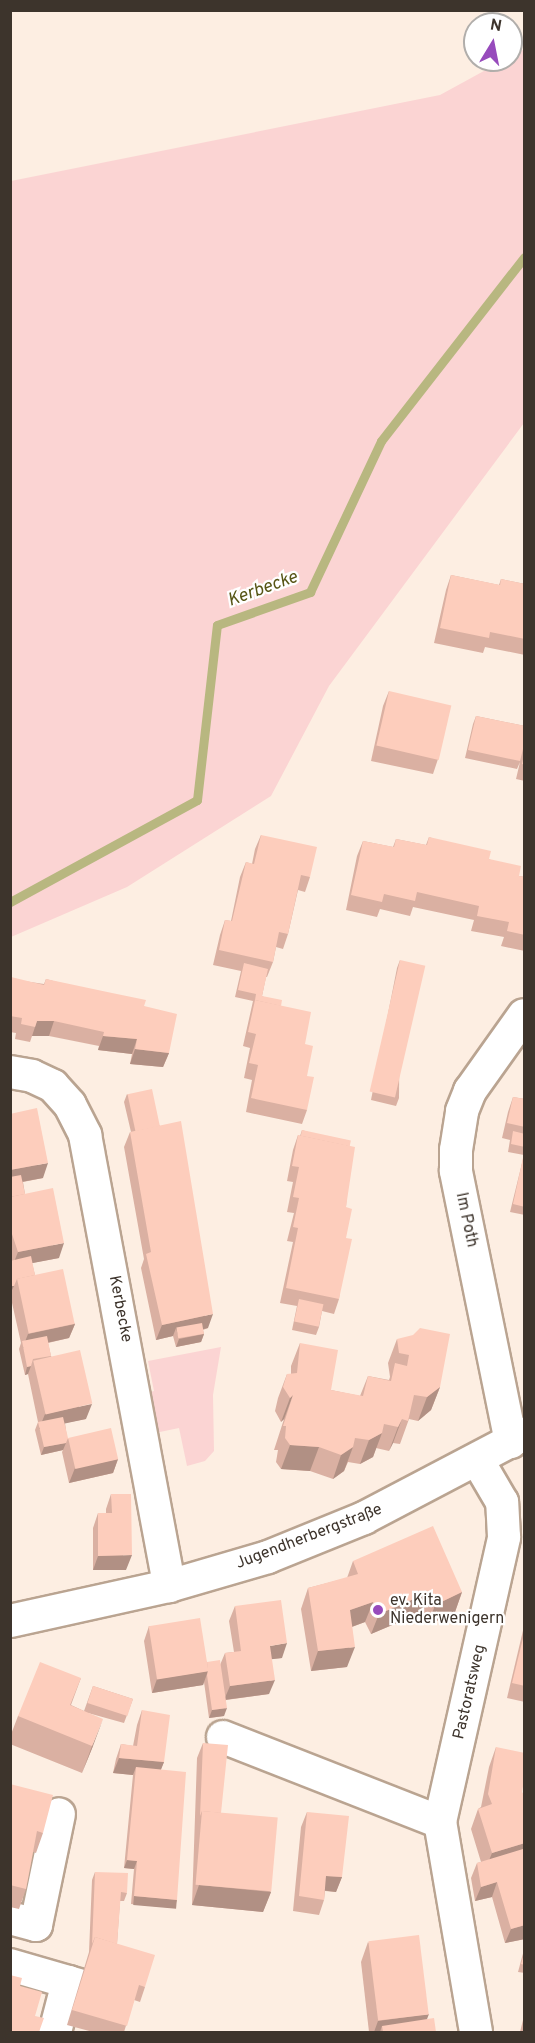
<!DOCTYPE html>
<meta charset="utf-8">
<style>
body{margin:0}
#map{position:relative;width:535px;height:2043px;overflow:hidden;background:#fdeee2;font-family:Overpass,sans-serif}
div>[style]{position:absolute}
.green>*{inset:0;background:#fbd4d3}
.stream>*{height:9px;margin:-4.5px;padding:0 4.5px;transform-origin:4.5px;border-radius:4.5px;background:#b8b780}
.roads{filter:drop-shadow(2px 0 #baa491) drop-shadow(-2px 0 #baa491) drop-shadow(0 2px #baa491) drop-shadow(0 -2px #baa491)}
.minor>*{height:32px;margin:-16px;padding:0 16px;transform-origin:16px;border-radius:16px;background:#fff}
.wall>*{inset:0;background:#dab0a2}
.shaded-wall>*{inset:0;background:#b19084;transform-origin:0 0}
.building>*{inset:0;background:#fdcdbc;transform-origin:0 0}
.dots>*{width:16px;height:16px;translate:-50% -50%;box-sizing:border-box;border:3px solid #fff;border-radius:50%}
span{translate:-50% -50%;white-space:nowrap;text-align:center;line-height:1.15;-webkit-text-stroke:4.5px #fff;paint-order:stroke}
.street-label{font-size:16px;color:#3d342c}
.poi-label{font-size:16px;color:#3d342c}
.left{translate:0 -50%;text-align:left}
.water-label{font-size:18px;color:#575515;font-style:italic}
.frame{position:absolute;inset:0;border:12px solid #3d342c;pointer-events:none}
.north{position:absolute;left:463px;top:12px;width:60px;height:60px;box-sizing:border-box;background:#fff;border:2px solid #b1aeab;border-radius:50%;rotate:10deg;font-size:16px;font-weight:700;line-height:24px;text-align:center;color:#3d342c}
.north::after{content:'';display:block;margin:auto;width:21px;height:27px;background:#974bbc;clip-path:polygon(50% 0,100% 100%,50% 72%,0 100%)}
</style>
<div id="map">
<div class="green">
<i style="clip-path:polygon(524px 49px,524px 423px,329px 686px,271px 796px,127px 887px,11px 937px,11px 181px,440px 95px,504px 60px,511px 60px)"></i>
<i style="clip-path:polygon(221px 1347px,213px 1395px,214px 1451px,205px 1461px,187px 1466px,179px 1428px,155px 1433px,147px 1393px,154px 1391px,148px 1361px)"></i>
</div>
<div class="stream">
<i style="left:10px;top:902px;width:213px;rotate:-28.6deg"></i>
<i style="left:197px;top:800px;width:176px;rotate:-83.5deg"></i>
<i style="left:217px;top:625px;width:99px;rotate:-19.5deg"></i>
<i style="left:310px;top:592px;width:167px;rotate:-64.8deg"></i>
<i style="left:381px;top:441px;width:233px;rotate:-52.1deg"></i>
</div>
<div class="roads">
<div class="minor">
<i style="left:10px;top:1072px;width:22px;rotate:10deg"></i>
<i style="left:32px;top:1076px;width:23px;rotate:25deg"></i>
<i style="left:53px;top:1086px;width:25px;rotate:48deg"></i>
<i style="left:70px;top:1105px;width:34px;rotate:63deg"></i>
<i style="left:85px;top:1135px;width:459px;rotate:79.4deg"></i>
<i style="left:511px;top:1442px;width:277px;rotate:-101.5deg"></i>
<i style="left:456px;top:1171px;width:21px;rotate:-90deg"></i>
<i style="left:456px;top:1150px;width:39px;rotate:-81deg"></i>
<i style="left:462px;top:1111px;width:22px;rotate:-68deg"></i>
<i style="left:470px;top:1091px;width:93px;rotate:-54.6deg"></i>
<i style="left:10px;top:1621px;width:163px;rotate:-12.4deg"></i>
<i style="left:169px;top:1586px;width:103px;rotate:-16.3deg"></i>
<i style="left:268px;top:1557px;width:104px;rotate:-22.1deg"></i>
<i style="left:364px;top:1518px;width:181px;rotate:-27.7deg"></i>
<i style="left:223px;top:1737px;width:233px;rotate:21.4deg"></i>
<i style="left:10px;top:1918px;width:27px;rotate:15deg"></i>
<i style="left:36px;top:1925px;width:113px;rotate:-78.3deg"></i>
<i style="left:10px;top:1965px;width:72px;rotate:16.2deg"></i>
<i style="left:55px;top:2032px;width:52px;rotate:-75.4deg"></i>
<i style="left:476px;top:2032px;width:213px;rotate:-99.7deg"></i>
<i style="left:440px;top:1822px;width:292px;rotate:-77.3deg"></i>
<i style="left:504px;top:1537px;width:35px;rotate:-93deg"></i>
<i style="left:502px;top:1502px;width:48px;rotate:-120.3deg"></i>
</div>
</div>
<div class="wall">
<i style="clip-path:polygon(451px 575px,499px 585px,501px 579px,525px 584px,525px 655px,485px 647px,483px 653px,434px 643px,446px 590px)"></i>
<i style="clip-path:polygon(389px 691px,438px 759px,433px 774px,371px 761px,383px 706px)"></i>
<i style="clip-path:polygon(476px 716px,525px 726px,525px 781px,516px 779px,520px 762px,517px 769px,465px 758px,473px 724px)"></i>
<i style="clip-path:polygon(261px 835px,310px 877px,305px 892px,298px 890px,288px 934px,283px 949px,276px 947px,273px 962px,267px 977px,266px 977px,262px 996px,281px 1006px,305px 1044px,307px 1076px,307px 1110px,302px 1124px,246px 1112px,252px 1080px,244px 1078px,250px 1048px,243px 1046px,253px 1001px,235px 997px,241px 971px,213px 965px,220px 935px,225px 920px,231px 921px,240px 877px,246px 862px,252px 864px,255px 849px)"></i>
<i style="clip-path:polygon(429px 837px,489px 859px,519px 876px,525px 877px,525px 951px,501px 946px,504px 937px,471px 931px,474px 920px,413px 907px,410px 916px,380px 909px,377px 917px,346px 910px,357px 856px,363px 841px,393px 847px,396px 839px,426px 845px)"></i>
<i style="clip-path:polygon(400px 960px,399px 1098px,396px 1106px,371px 1100px,397px 968px)"></i>
<i style="clip-path:polygon(10px 979px,44px 984px,46px 979px,144px 1006px,169px 1053px,163px 1067px,130px 1064px,132px 1054px,98px 1050px,99px 1046px,49px 1036px,32px 1036px,30px 1042px,15px 1039px,16px 1033px,10px 1032px)"></i>
<i style="clip-path:polygon(127px 1094px,160px 1126px,208px 1328px,203px 1330px,204px 1334px,201px 1342px,176px 1347px,173px 1336px,156px 1340px,141px 1268px,144px 1259px,124px 1147px,130px 1132px,131px 1132px,124px 1102px)"></i>
<i style="clip-path:polygon(513px 1097px,525px 1099px,525px 1215px,510px 1212px,524px 1155px,508px 1152px,510px 1140px,502px 1138px,508px 1112px)"></i>
<i style="clip-path:polygon(10px 1114px,43px 1178px,23px 1182px,25px 1194px,59px 1258px,32px 1263px,35px 1275px,75px 1324px,69px 1338px,48px 1343px,51px 1356px,86px 1419px,65px 1423px,67px 1438px,118px 1459px,113px 1473px,69px 1483px,62px 1452px,63px 1450px,41px 1455px,35px 1430px,38px 1422px,28px 1374px,25px 1375px,19px 1349px,21px 1343px,10px 1294px)"></i>
<i style="clip-path:polygon(302px 1130px,350px 1146px,346px 1207px,346px 1238px,339px 1299px,334px 1314px,322px 1311px,319px 1327px,316px 1335px,292px 1330px,297px 1306px,280px 1303px,293px 1242px,287px 1241px,294px 1213px,287px 1212px,293px 1182px,287px 1181px,293px 1150px,298px 1135px,300px 1136px)"></i>
<i style="clip-path:polygon(397px 1339px,440px 1387px,431px 1410px,418px 1421px,409px 1419px,400px 1444px,393px 1443px,389px 1451px,376px 1448px,373px 1457px,360px 1464px,348px 1462px,344px 1471px,333px 1479px,310px 1471px,281px 1469px,276px 1462px,278px 1450px,274px 1450px,284px 1419px,281px 1422px,275px 1411px,278px 1398px,287px 1374px,291px 1374px,291px 1366px,300px 1343px,331px 1390px,360px 1396px,368px 1376px,389px 1380px,390px 1377px,388px 1363px)"></i>
<i style="clip-path:polygon(111px 1494px,126px 1570px,93px 1570px,93px 1528px,98px 1513px,106px 1513px,106px 1509px)"></i>
<i style="clip-path:polygon(353px 1561px,462px 1592px,455px 1612px,428px 1625px,423px 1612px,371px 1634px,365px 1622px,352px 1627px,347px 1667px,311px 1671px,301px 1609px,308px 1588px,347px 1578px)"></i>
<i style="clip-path:polygon(235px 1606px,282px 1658px,272px 1659px,269px 1694px,226px 1700px,224px 1716px,209px 1718px,204px 1682px,203px 1685px,152px 1693px,144px 1641px,149px 1626px,207px 1662px,220px 1665px,225px 1653px,234px 1652px,229px 1621px)"></i>
<i style="clip-path:polygon(525px 1622px,525px 1702px,507px 1698px)"></i>
<i style="clip-path:polygon(81px 1678px,71px 1705px,84px 1711px,93px 1686px,133px 1699px,124px 1723px,88px 1713px,93px 1746px,82px 1773px,10px 1744px,10px 1737px,18px 1716px)"></i>
<i style="clip-path:polygon(142px 1710px,164px 1762px,161px 1769px,177px 1900px,174px 1908px,131px 1904px,134px 1869px,124px 1868px,133px 1775px,113px 1773px,116px 1759px,121px 1744px,133px 1746px,137px 1725px)"></i>
<i style="clip-path:polygon(203px 1743px,221px 1813px,271px 1892px,263px 1912px,192px 1905px,197px 1758px)"></i>
<i style="clip-path:polygon(496px 1747px,522px 1793px,525px 1792px,525px 1939px,505px 1943px,492px 1897px,475px 1901px,471px 1878px,477px 1863px,481px 1862px,471px 1829px,478px 1809px,481px 1807px,489px 1767px)"></i>
<i style="clip-path:polygon(10px 1784px,43px 1833px,36px 1853px,33px 1852px,26px 1889px,19px 1909px,10px 1907px)"></i>
<i style="clip-path:polygon(307px 1812px,342px 1877px,336px 1892px,325px 1891px,324px 1900px,319px 1915px,293px 1911px,301px 1827px)"></i>
<i style="clip-path:polygon(95px 1872px,127px 1893px,124px 1901px,120px 1901px,117px 1944px,145px 1987px,140px 2002px,134px 2000px,124px 2032px,93px 2032px,67px 2025px,89px 1952px,92px 1880px)"></i>
<i style="clip-path:polygon(368px 1942px,427px 2019px,436px 2032px,369px 2032px,361px 1962px)"></i>
<i style="clip-path:polygon(525px 1946px,525px 1973px,518px 1972px)"></i>
<i style="clip-path:polygon(525px 2012px,525px 2032px,520px 2032px)"></i>
</div>
<div class="shaded-wall">
<i style="clip-path:polygon(37px 1021px,54px 1021px,49px 1036px,32px 1036px)"></i>
<i style="clip-path:polygon(103px 1036px,137px 1039px,132px 1054px,98px 1050px)"></i>
<i style="clip-path:polygon(135px 1049px,169px 1053px,163px 1067px,130px 1064px)"></i>
<i style="clip-path:polygon(48px 1163px,43px 1178px,10px 1184px,10px 1170px)"></i>
<i style="clip-path:polygon(64px 1243px,59px 1258px,12px 1267px,18px 1252px)"></i>
<i style="clip-path:polygon(11px 1286px,14px 1286px,10px 1294px,10px 1289px)"></i>
<i style="clip-path:polygon(213px 1314px,208px 1328px,178px 1335px,176px 1328px,173px 1336px,156px 1340px,162px 1325px)"></i>
<i style="clip-path:polygon(75px 1324px,69px 1338px,23px 1348px,23px 1347px,28px 1334px)"></i>
<i style="clip-path:polygon(204px 1334px,201px 1342px,176px 1347px,179px 1339px)"></i>
<i style="clip-path:polygon(31px 1366px,28px 1374px,25px 1375px,27px 1367px)"></i>
<i style="clip-path:polygon(440px 1387px,431px 1410px,418px 1421px,427px 1397px)"></i>
<i style="clip-path:polygon(293px 1395px,284px 1419px,281px 1422px,290px 1398px)"></i>
<i style="clip-path:polygon(92px 1404px,86px 1419px,39px 1429px,45px 1414px)"></i>
<i style="clip-path:polygon(402px 1419px,393px 1443px,389px 1451px,398px 1427px)"></i>
<i style="clip-path:polygon(382px 1433px,373px 1457px,360px 1464px,369px 1440px)"></i>
<i style="clip-path:polygon(66px 1443px,63px 1450px,41px 1455px,44px 1447px)"></i>
<i style="clip-path:polygon(290px 1445px,319px 1447px,310px 1471px,281px 1469px)"></i>
<i style="clip-path:polygon(353px 1447px,344px 1471px,333px 1479px,341px 1455px)"></i>
<i style="clip-path:polygon(118px 1459px,113px 1473px,69px 1483px,75px 1468px)"></i>
<i style="clip-path:polygon(132px 1555px,126px 1570px,93px 1570px,98px 1556px)"></i>
<i style="clip-path:polygon(430px 1592px,423px 1612px,371px 1634px,379px 1614px)"></i>
<i style="clip-path:polygon(462px 1592px,455px 1612px,428px 1625px,435px 1605px)"></i>
<i style="clip-path:polygon(373px 1602px,365px 1622px,343px 1630px,350px 1610px)"></i>
<i style="clip-path:polygon(287px 1643px,282px 1658px,265px 1660px,270px 1646px)"></i>
<i style="clip-path:polygon(355px 1647px,347px 1667px,311px 1671px,318px 1651px)"></i>
<i style="clip-path:polygon(208px 1671px,203px 1685px,152px 1693px,157px 1679px)"></i>
<i style="clip-path:polygon(275px 1680px,269px 1694px,224px 1700px,230px 1686px)"></i>
<i style="clip-path:polygon(227px 1708px,224px 1716px,209px 1718px,212px 1710px)"></i>
<i style="clip-path:polygon(103px 1719px,93px 1746px,82px 1773px,92px 1746px)"></i>
<i style="clip-path:polygon(119px 1758px,164px 1762px,158px 1777px,136px 1767px,133px 1775px,113px 1773px)"></i>
<i style="clip-path:polygon(525px 1843px,525px 1861px,484px 1873px,492px 1853px)"></i>
<i style="clip-path:polygon(127px 1860px,137px 1861px,134px 1869px,124px 1868px)"></i>
<i style="clip-path:polygon(326px 1876px,342px 1877px,336px 1892px,320px 1890px)"></i>
<i style="clip-path:polygon(497px 1882px,492px 1897px,475px 1901px,481px 1887px)"></i>
<i style="clip-path:polygon(199px 1885px,271px 1892px,263px 1912px,192px 1905px)"></i>
<i style="left:134px;top:1896px;width:43px;height:9px;rotate:5deg"></i>
<i style="clip-path:polygon(525px 1925px,525px 1939px,505px 1943px,511px 1929px)"></i>
<i style="clip-path:polygon(429px 2014px,422px 2032px,382px 2026px,380px 2032px,374px 2032px,378px 2021px)"></i>
</div>
<div class="building">
<i style="clip-path:polygon(451px 575px,500px 585px,501px 579px,525px 584px,525px 639px,490px 632px,489px 638px,440px 628px)"></i>
<i style="left:389px;top:691px;width:64px;height:56px;rotate:13deg"></i>
<i style="clip-path:polygon(476px 716px,525px 726px,525px 741px,520px 761px,468px 750px)"></i>
<i style="clip-path:polygon(525px 750px,525px 765px,522px 764px)"></i>
<i style="clip-path:polygon(261px 835px,317px 847px,310px 877px,301px 875px,288px 934px,279px 932px,273px 962px,219px 950px,225px 920px,232px 921px,246px 862px,254px 864px)"></i>
<i style="clip-path:polygon(429px 837px,491px 851px,489px 859px,521px 866px,519px 876px,525px 877px,525px 935px,507px 931px,509px 922px,477px 916px,479px 906px,417px 892px,415px 901px,384px 894px,382px 902px,351px 895px,363px 841px,394px 847px,396px 839px,427px 845px)"></i>
<i style="left:400px;top:960px;width:26px;height:135px;rotate:13deg"></i>
<i style="clip-path:polygon(244px 963px,268px 969px,262px 996px,282px 1000px,281px 1006px,255px 1000px,256px 994px,238px 990px)"></i>
<i style="clip-path:polygon(11px 977px,44px 985px,46px 979px,112px 993px,146px 1000px,144px 1006px,177px 1014px,169px 1053px,135px 1049px,137px 1039px,103px 1036px,104px 1032px,54px 1021px,37px 1021px,35px 1027px,21px 1024px,22px 1018px,10px 1016px)"></i>
<i style="clip-path:polygon(255px 1000px,311px 1012px,305px 1044px,313px 1046px,307px 1076px,314px 1077px,307px 1110px,251px 1098px,258px 1065px,249px 1063px,256px 1034px,248px 1032px)"></i>
<i style="left:152px;top:1089px;width:38px;height:25px;rotate:78deg"></i>
<i style="clip-path:polygon(513px 1097px,525px 1099px,525px 1127px,507px 1123px)"></i>
<i style="clip-path:polygon(37px 1108px,48px 1163px,10px 1170px,10px 1114px)"></i>
<i style="clip-path:polygon(181px 1121px,213px 1314px,162px 1325px,146px 1254px,151px 1252px,130px 1132px)"></i>
<i style="left:302px;top:1130px;width:50px;height:6px;rotate:12deg"></i>
<i style="clip-path:polygon(513px 1131px,525px 1134px,525px 1147px,511px 1144px)"></i>
<i style="clip-path:polygon(298px 1135px,355px 1147px,346px 1207px,352px 1209px,346px 1238px,352px 1239px,339px 1299px,286px 1288px,298px 1228px,293px 1227px,299px 1198px,293px 1197px,299px 1167px,292px 1166px)"></i>
<i style="clip-path:polygon(524px 1153px,525px 1153px,525px 1207px,513px 1204px)"></i>
<i style="clip-path:polygon(21px 1175px,25px 1194px,10px 1197px,10px 1177px)"></i>
<i style="clip-path:polygon(53px 1188px,64px 1243px,18px 1252px,10px 1228px,10px 1197px)"></i>
<i style="clip-path:polygon(31px 1256px,35px 1275px,17px 1279px,14px 1286px,11px 1286px,10px 1282px,10px 1261px)"></i>
<i style="left:63px;top:1269px;width:56px;height:47px;rotate:78deg"></i>
<i style="left:299px;top:1299px;width:25px;height:23px;rotate:12deg"></i>
<i style="left:202px;top:1323px;width:11px;height:26px;rotate:80deg"></i>
<i style="clip-path:polygon(420px 1328px,450px 1334px,440px 1387px,427px 1397px,414px 1395px,408px 1421px,402px 1419px,398px 1427px,384px 1424px,382px 1433px,369px 1440px,355px 1438px,353px 1447px,341px 1455px,319px 1447px,290px 1445px,285px 1438px,286px 1426px,283px 1426px,293px 1395px,290px 1398px,283px 1387px,287px 1374px,297px 1373px,300px 1343px,338px 1350px,331px 1390px,363px 1396px,368px 1376px,391px 1381px,395px 1363px,407px 1366px,409px 1355px,399px 1353px,397px 1339px,413px 1335px)"></i>
<i style="clip-path:polygon(47px 1336px,51px 1356px,33px 1359px,31px 1366px,27px 1367px,22px 1341px)"></i>
<i style="left:80px;top:1350px;width:55px;height:48px;rotate:77deg"></i>
<i style="clip-path:polygon(63px 1417px,68px 1438px,66px 1443px,44px 1447px,38px 1422px)"></i>
<i style="left:111px;top:1428px;width:32px;height:44px;rotate:77deg"></i>
<i style="clip-path:polygon(111px 1494px,131px 1494px,132px 1555px,98px 1556px,98px 1513px,112px 1513px)"></i>
<i style="clip-path:polygon(433px 1526px,462px 1592px,435px 1605px,430px 1592px,379px 1614px,373px 1602px,350px 1610px,355px 1647px,318px 1651px,308px 1588px,358px 1574px,353px 1561px)"></i>
<i style="clip-path:polygon(281px 1600px,287px 1643px,270px 1646px,275px 1680px,230px 1686px,225px 1653px,241px 1651px,235px 1606px)"></i>
<i style="left:200px;top:1618px;width:54px;height:52px;rotate:81deg"></i>
<i style="clip-path:polygon(525px 1630px,525px 1686px,512px 1683px)"></i>
<i style="clip-path:polygon(220px 1660px,227px 1708px,212px 1710px,207px 1675px,208px 1671px,207px 1662px)"></i>
<i style="clip-path:polygon(40px 1662px,81px 1678px,70px 1705px,103px 1719px,92px 1746px,18px 1716px)"></i>
<i style="left:93px;top:1686px;width:42px;height:18px;rotate:18deg"></i>
<i style="clip-path:polygon(142px 1710px,170px 1715px,164px 1762px,119px 1758px,121px 1744px,137px 1746px)"></i>
<i style="clip-path:polygon(203px 1743px,228px 1745px,221px 1813px,202px 1811px,200px 1816px)"></i>
<i style="clip-path:polygon(496px 1747px,525px 1753px,525px 1773px,522px 1793px,525px 1792px,525px 1843px,492px 1853px,478px 1809px,492px 1804px,488px 1794px)"></i>
<i style="clip-path:polygon(136px 1767px,186px 1772px,177px 1900px,134px 1896px,137px 1861px,127px 1860px)"></i>
<i style="clip-path:polygon(10px 1784px,53px 1795px,43px 1833px,37px 1831px,26px 1889px,10px 1885px)"></i>
<i style="left:202px;top:1811px;width:76px;height:74px;rotate:5deg"></i>
<i style="clip-path:polygon(307px 1812px,349px 1816px,342px 1877px,326px 1876px,324px 1900px,299px 1896px)"></i>
<i style="clip-path:polygon(523px 1849px,525px 1854px,525px 1925px,511px 1929px,497px 1882px,481px 1887px,477px 1863px)"></i>
<i style="clip-path:polygon(95px 1872px,128px 1873px,127px 1893px,121px 1892px,117px 1944px,95px 1937px,92px 1944px)"></i>
<i style="left:419px;top:1935px;width:80px;height:51px;rotate:83deg"></i>
<i style="clip-path:polygon(95px 1937px,155px 1955px,145px 1987px,139px 1985px,127px 2026px,72px 2010px)"></i>
<i style="clip-path:polygon(525px 1950px,525px 1965px,521px 1964px)"></i>
<i style="clip-path:polygon(10px 1975px,22px 1978px,20px 1986px,42px 1992px,35px 2016px,44px 2018px,39px 2032px,10px 2032px)"></i>
<i style="clip-path:polygon(434px 2018px,436px 2032px,383px 2032px,382px 2026px)"></i>
</div>
<div class="dots">
<i style="left:378px;top:1610px;background:#974bbc"></i>
</div>
<div class="street-label">
<span style="left:466px;top:1220px;rotate:78deg">Im Poth</span>
<span style="left:120px;top:1309px;rotate:79deg">Kerbecke</span>
<span style="left:309px;top:1537px;rotate:-21deg">Jugendherbergstraße</span>
<span style="left:470px;top:1692px;rotate:-77deg">Pastoratsweg</span>
</div>
<div class="poi-label">
<span class="left" style="left:390px;top:1610px">ev. Kita<br>Niederwenigern</span>
</div>
<div class="water-label">
<span style="left:263px;top:590px;rotate:-20deg">Kerbecke</span>
</div>
<div class="frame"></div>
<div class="north">N</div>
</div>
